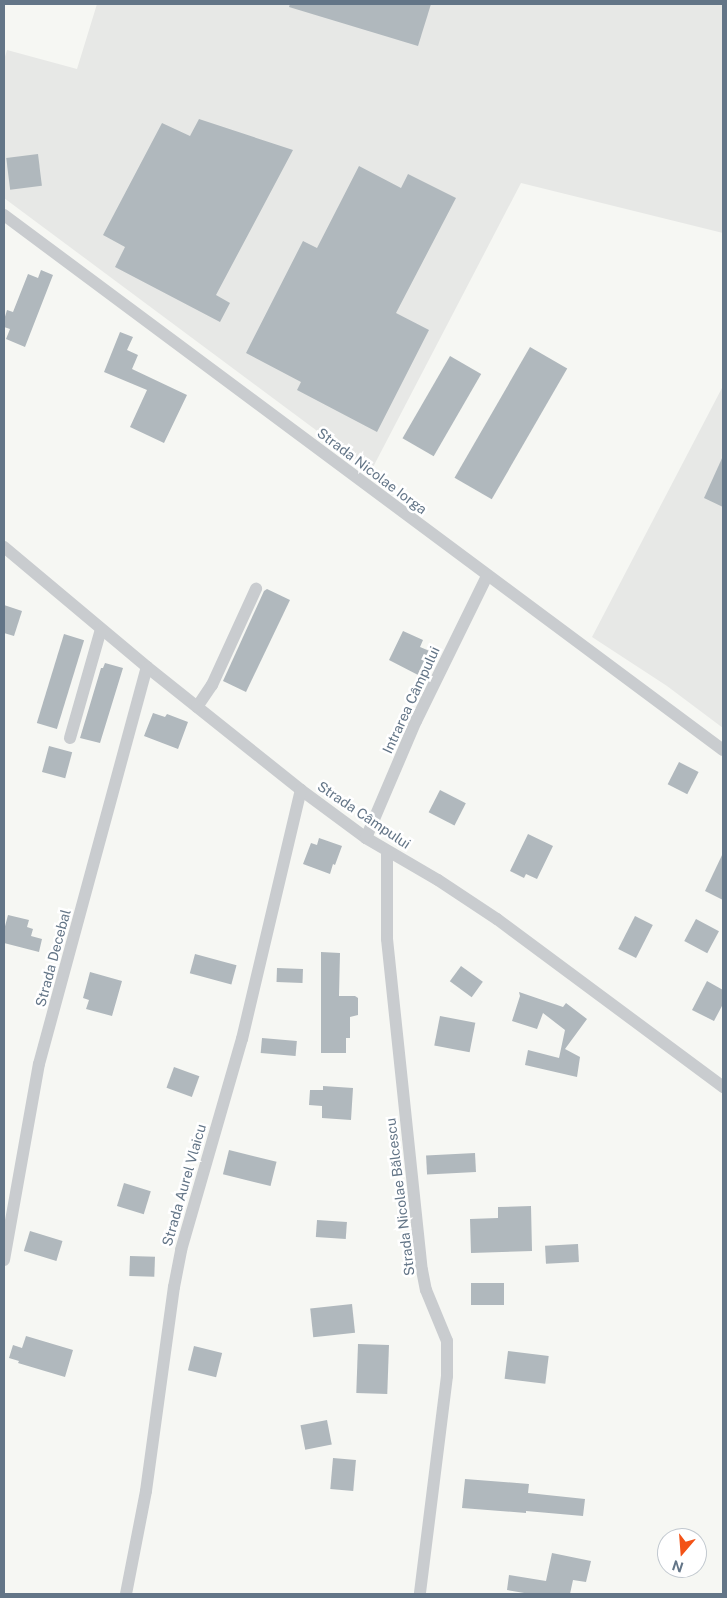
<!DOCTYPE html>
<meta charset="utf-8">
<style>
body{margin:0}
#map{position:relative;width:727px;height:1598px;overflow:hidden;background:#f6f7f3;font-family:"Public Sans",sans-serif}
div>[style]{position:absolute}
.built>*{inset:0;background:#e7e8e6}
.building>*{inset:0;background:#b0b8bd;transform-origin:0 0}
.street>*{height:12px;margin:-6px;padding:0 6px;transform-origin:6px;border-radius:6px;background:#c9cccf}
span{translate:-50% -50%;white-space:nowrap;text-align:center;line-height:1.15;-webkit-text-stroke:5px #fff;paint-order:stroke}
.street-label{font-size:14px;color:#637587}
.frame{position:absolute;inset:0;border:5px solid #637587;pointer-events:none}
.north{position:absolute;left:657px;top:1528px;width:50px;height:50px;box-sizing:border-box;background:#fff;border:1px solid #c1c8cf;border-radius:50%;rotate:198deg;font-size:14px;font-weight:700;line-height:20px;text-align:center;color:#637587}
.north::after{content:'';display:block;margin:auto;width:18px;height:22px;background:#f35216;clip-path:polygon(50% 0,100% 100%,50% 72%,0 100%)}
</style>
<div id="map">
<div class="built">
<i style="clip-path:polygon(97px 4px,723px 4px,723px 233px,521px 183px,371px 471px,4px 198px,4px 60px,7px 50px,77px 69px)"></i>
<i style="clip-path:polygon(723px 386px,723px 728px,667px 686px,592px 637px)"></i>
</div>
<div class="building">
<i style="clip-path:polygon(290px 4px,431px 4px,418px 46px,289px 7px)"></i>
<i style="clip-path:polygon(199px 119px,293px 150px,216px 295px,230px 303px,220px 322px,115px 267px,125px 247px,103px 235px,162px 123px,190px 136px)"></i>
<i style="left:38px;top:154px;width:32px;height:32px;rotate:83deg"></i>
<i style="clip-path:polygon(359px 166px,401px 188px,408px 174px,456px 198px,396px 313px,429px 330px,377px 432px,297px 390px,301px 382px,246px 353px,303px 241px,317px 248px)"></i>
<i style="clip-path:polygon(41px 270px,53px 275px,25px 347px,6px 339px,10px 329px,4px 327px,4px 320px,7px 310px,13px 312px,28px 274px,38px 278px)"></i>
<i style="clip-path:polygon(120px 332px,133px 337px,127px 350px,138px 355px,132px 369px,187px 395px,164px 443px,130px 427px,147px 390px,104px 372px)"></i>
<i style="left:530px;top:347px;width:43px;height:151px;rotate:30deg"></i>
<i style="left:450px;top:356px;width:36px;height:95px;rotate:30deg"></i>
<i style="clip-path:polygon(723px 456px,723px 507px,704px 498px)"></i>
<i style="clip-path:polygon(267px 589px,290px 600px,246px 692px,223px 681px,264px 591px)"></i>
<i style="clip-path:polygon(4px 605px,22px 611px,14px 636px,4px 633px)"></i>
<i style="clip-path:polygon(403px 631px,423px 640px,420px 647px,432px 652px,420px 676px,389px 660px)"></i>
<i style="left:64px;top:634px;width:21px;height:93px;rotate:17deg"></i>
<i style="clip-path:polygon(105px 663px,123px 668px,100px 743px,80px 738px,101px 668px,103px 668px)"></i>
<i style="clip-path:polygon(153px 713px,165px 717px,167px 714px,188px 722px,178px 749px,144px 736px)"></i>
<i style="left:49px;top:746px;width:24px;height:27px;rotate:15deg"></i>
<i style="left:679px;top:762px;width:22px;height:25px;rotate:27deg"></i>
<i style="left:440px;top:790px;width:29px;height:25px;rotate:27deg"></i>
<i style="clip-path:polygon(528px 834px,553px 846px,537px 879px,526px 874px,524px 878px,510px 871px)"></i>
<i style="clip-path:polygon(319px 838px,342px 846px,335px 865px,333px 864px,330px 874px,303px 864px,311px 843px,317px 845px)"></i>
<i style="clip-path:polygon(723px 853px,723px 900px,705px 891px)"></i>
<i style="clip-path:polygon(8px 915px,29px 920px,27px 927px,33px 929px,31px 936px,42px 939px,39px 952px,4px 943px,4px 930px)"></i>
<i style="left:635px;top:916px;width:20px;height:37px;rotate:27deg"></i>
<i style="left:696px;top:919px;width:26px;height:25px;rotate:28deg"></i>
<i style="clip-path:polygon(321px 952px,340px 953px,339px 996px,355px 996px,358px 998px,358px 1015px,350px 1017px,350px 1038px,346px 1038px,346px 1053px,321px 1053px)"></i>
<i style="left:195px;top:954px;width:43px;height:20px;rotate:15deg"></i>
<i style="left:461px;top:966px;width:27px;height:19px;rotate:36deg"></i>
<i style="left:277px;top:968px;width:26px;height:14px;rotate:2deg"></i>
<i style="clip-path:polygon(90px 972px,122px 981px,112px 1016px,86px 1009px,89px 1000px,83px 998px)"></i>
<i style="clip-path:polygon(707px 981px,723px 990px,723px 1004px,714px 1021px,692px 1010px)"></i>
<i style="clip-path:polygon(519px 992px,563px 1007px,566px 1003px,587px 1019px,565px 1049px,580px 1057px,577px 1077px,525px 1065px,528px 1050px,559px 1058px,565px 1030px,543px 1013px,537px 1029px,512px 1021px,520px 996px)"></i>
<i style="left:440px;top:1016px;width:36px;height:30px;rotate:11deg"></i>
<i style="left:262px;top:1038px;width:35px;height:15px;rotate:5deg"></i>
<i style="left:174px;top:1067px;width:27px;height:22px;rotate:20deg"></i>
<i style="clip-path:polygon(323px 1086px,353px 1088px,351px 1120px,322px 1118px,322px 1106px,309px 1105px,310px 1090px,323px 1090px)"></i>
<i style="left:229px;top:1150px;width:49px;height:25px;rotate:14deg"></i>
<i style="left:475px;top:1153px;width:19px;height:49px;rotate:87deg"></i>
<i style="left:124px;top:1183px;width:28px;height:24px;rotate:17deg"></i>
<i style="clip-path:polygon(531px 1206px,532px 1251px,471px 1253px,470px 1219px,498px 1218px,498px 1207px)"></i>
<i style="left:317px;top:1220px;width:30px;height:17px;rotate:4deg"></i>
<i style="left:30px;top:1231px;width:34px;height:21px;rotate:17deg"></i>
<i style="left:578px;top:1244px;width:18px;height:33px;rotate:87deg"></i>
<i style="left:130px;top:1256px;width:25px;height:20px;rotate:2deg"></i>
<i style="left:471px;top:1283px;width:33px;height:22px"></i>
<i style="left:352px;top:1304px;width:29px;height:42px;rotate:84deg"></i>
<i style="clip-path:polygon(26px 1336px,73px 1350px,65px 1377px,18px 1363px,19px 1361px,9px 1358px,13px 1345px,22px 1348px)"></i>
<i style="left:358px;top:1344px;width:31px;height:49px;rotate:2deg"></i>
<i style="left:194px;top:1346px;width:29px;height:25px;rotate:14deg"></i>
<i style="left:508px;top:1351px;width:41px;height:28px;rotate:7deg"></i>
<i style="left:327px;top:1420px;width:25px;height:27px;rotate:79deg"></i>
<i style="left:333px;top:1458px;width:23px;height:31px;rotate:5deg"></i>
<i style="clip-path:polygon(465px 1479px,529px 1484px,528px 1493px,585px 1499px,583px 1516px,526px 1511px,526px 1513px,462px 1508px)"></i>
<i style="clip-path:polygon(552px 1553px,591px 1561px,586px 1582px,573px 1580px,570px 1594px,530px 1594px,507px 1590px,509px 1575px,546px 1581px)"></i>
</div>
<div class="street">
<i style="left:4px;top:215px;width:896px;rotate:36.65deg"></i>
<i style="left:4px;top:547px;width:187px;rotate:40deg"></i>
<i style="left:147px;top:667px;width:197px;rotate:38.6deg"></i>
<i style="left:301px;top:790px;width:81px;rotate:36.4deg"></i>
<i style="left:366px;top:838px;width:83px;rotate:30.3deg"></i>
<i style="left:438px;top:880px;width:71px;rotate:33.5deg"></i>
<i style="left:497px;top:919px;width:282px;rotate:36.6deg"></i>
<i style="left:197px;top:707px;width:27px;rotate:-56deg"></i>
<i style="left:212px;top:685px;width:106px;rotate:-65.4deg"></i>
<i style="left:70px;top:738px;width:113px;rotate:-74.1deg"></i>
<i style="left:366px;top:838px;width:127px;rotate:-66.9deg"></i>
<i style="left:416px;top:721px;width:161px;rotate:-63.9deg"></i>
<i style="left:387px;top:851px;width:88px;rotate:90deg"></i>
<i style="left:387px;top:939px;width:333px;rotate:84deg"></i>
<i style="left:422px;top:1270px;width:20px;rotate:79deg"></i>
<i style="left:426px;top:1290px;width:55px;rotate:67.6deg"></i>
<i style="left:447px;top:1341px;width:35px;rotate:90deg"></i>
<i style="left:447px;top:1376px;width:220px;rotate:97.1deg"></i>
<i style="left:4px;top:1260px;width:199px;rotate:-79.9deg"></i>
<i style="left:39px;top:1064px;width:411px;rotate:-74.8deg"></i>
<i style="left:126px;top:1594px;width:105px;rotate:-79deg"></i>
<i style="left:146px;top:1491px;width:206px;rotate:-82.2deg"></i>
<i style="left:174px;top:1287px;width:38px;rotate:-79deg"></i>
<i style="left:181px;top:1250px;width:220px;rotate:-73.9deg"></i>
<i style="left:242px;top:1039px;width:256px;rotate:-76.7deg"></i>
</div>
<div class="street-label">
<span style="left:372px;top:471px;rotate:37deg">Strada Nicolae Iorga</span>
<span style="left:411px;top:700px;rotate:-65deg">Intrarea Câmpului</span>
<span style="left:364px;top:815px;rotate:34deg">Strada Câmpului</span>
<span style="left:53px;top:958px;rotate:-75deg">Strada Decebal</span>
<span style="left:184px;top:1185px;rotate:-74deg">Strada Aurel Vlaicu</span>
<span style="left:400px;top:1197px;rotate:-97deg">Strada Nicolae Bălcescu</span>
</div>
<div class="frame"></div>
<div class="north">N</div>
</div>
